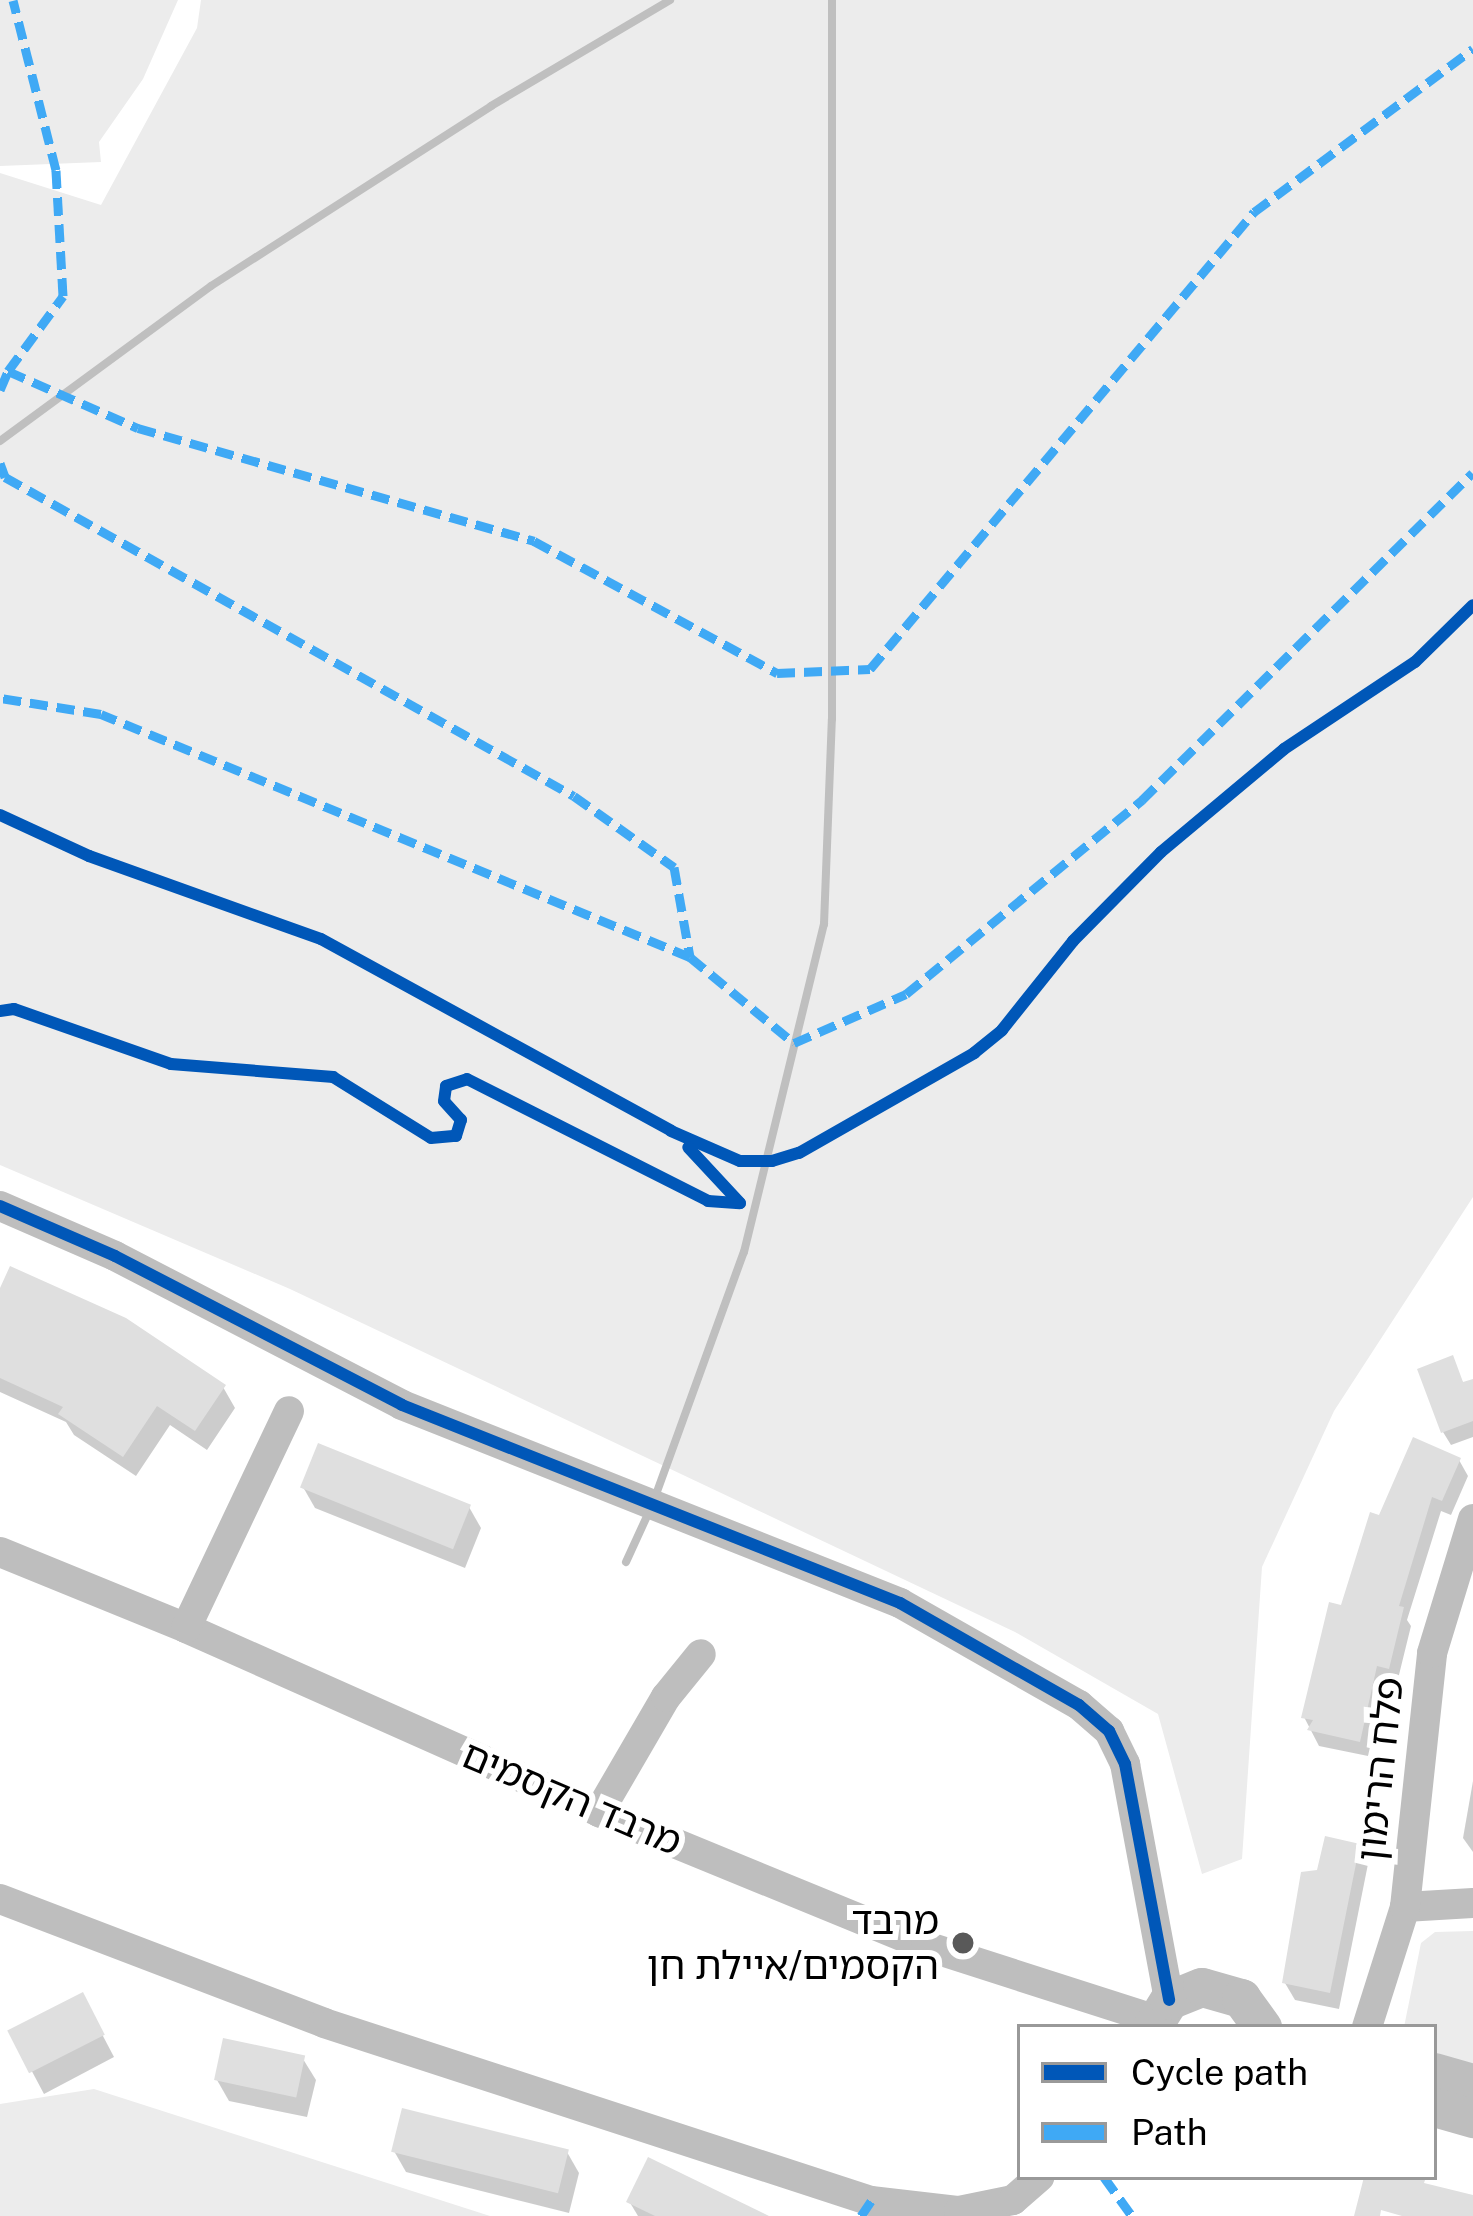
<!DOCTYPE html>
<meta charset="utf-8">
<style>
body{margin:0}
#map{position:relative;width:1473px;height:2216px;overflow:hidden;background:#fff;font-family:"Public Sans","Noto Sans Hebrew",sans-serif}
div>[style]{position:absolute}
.green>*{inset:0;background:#ececec}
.shadow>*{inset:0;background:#0003}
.stream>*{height:8px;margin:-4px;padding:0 4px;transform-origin:4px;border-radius:4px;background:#bfbfbf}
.building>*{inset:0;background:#dfdfdf;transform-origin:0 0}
.minor>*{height:30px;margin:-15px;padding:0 15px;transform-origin:15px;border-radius:15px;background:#bebebe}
.tertiary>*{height:39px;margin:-19.5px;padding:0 19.5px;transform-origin:19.5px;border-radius:19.5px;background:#bebebe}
.quiet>*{height:9px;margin-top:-4.5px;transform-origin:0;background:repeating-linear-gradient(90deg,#3fa9f5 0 18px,transparent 0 27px)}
.cycleway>*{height:12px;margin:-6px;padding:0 6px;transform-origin:6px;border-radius:6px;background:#0057b8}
.dots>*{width:33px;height:33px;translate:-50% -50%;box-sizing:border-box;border:6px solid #fff;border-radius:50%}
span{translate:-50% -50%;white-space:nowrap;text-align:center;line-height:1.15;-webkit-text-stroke:12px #fff;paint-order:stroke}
.street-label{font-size:39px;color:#000}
.poi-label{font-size:39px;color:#000}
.right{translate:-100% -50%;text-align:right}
.legend{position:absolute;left:1017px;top:2024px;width:420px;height:156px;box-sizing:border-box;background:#fff;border:3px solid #999;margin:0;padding:15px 21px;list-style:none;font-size:36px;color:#000}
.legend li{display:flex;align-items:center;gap:24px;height:60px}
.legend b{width:60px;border:3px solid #999}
</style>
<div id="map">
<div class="green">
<i style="clip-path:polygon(0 0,178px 0,143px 79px,99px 142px,101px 162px,0 166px)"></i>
<i style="clip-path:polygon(201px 0,1473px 0,1473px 1197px,1334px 1411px,1262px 1567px,1242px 1859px,1202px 1874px,1158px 1714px,1015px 1632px,290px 1289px,0 1165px,0 173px,101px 205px,197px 28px)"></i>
<i style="clip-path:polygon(1473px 1931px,1473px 2071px,1434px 2060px,1434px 2027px,1404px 2027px,1421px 1943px,1435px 1932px)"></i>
<i style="clip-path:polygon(94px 2089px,490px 2216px,0 2216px,0 2104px)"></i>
</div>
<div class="shadow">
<i style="clip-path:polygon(0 1295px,223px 1387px,235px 1408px,207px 1450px,170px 1425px,136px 1476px,74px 1435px,66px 1422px,0 1392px)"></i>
<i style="clip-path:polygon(1452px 1359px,1464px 1385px,1473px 1382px,1473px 1437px,1451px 1445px,1443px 1432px)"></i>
<i style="clip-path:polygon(1459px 1460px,1468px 1476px,1451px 1515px,1441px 1511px,1407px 1620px,1411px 1626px,1397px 1683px,1385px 1680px,1368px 1756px,1319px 1746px,1304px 1717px,1380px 1519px)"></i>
<i style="clip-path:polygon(303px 1487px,469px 1507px,481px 1528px,465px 1568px,315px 1508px)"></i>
<i style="clip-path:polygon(1473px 1781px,1473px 1852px,1463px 1838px)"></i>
<i style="clip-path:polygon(1358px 1847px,1368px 1864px,1339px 2009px,1295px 2000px,1285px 1983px,1319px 1873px)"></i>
<i style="clip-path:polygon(93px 2017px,114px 2057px,44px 2094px,11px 2032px)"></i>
<i style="clip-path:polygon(303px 2059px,316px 2080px,307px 2117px,229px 2101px,217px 2080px)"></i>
<i style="clip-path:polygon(394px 2151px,567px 2152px,579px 2173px,569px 2213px,406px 2172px)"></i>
<i style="clip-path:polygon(629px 2201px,762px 2216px,638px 2216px)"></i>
</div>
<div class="stream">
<i style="left:0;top:441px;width:262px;rotate:-36.3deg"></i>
<i style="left:211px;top:286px;width:333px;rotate:-32.7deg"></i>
<i style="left:491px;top:106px;width:208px;rotate:-30.6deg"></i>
<i style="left:654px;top:1500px;width:264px;rotate:-70.1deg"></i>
<i style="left:744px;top:1252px;width:338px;rotate:-76.3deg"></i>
<i style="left:824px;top:924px;width:205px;rotate:-87.8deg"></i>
<i style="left:832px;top:719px;width:719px;rotate:-90deg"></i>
<i style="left:626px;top:1562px;width:53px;rotate:-65.4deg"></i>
</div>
<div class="building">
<i style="clip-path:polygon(10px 1266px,126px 1318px,226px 1385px,195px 1431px,157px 1406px,123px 1457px,58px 1414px,63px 1407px,0 1378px,0 1288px)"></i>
<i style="clip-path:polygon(1453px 1355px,1463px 1382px,1473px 1379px,1473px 1421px,1441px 1433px,1417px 1369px)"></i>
<i style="clip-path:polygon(1413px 1437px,1461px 1458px,1442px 1501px,1432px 1497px,1399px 1606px,1404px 1607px,1389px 1669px,1377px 1666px,1360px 1742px,1307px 1730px,1313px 1720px,1301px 1718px,1329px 1602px,1341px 1605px,1370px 1512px,1379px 1515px)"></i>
<i style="left:318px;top:1443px;width:165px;height:48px;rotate:22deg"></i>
<i style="clip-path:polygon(1325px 1836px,1360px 1844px,1330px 1993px,1282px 1983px,1301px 1872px,1317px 1870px)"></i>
<i style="left:83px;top:1992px;width:48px;height:85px;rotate:63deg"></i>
<i style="left:223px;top:2038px;width:84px;height:43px;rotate:12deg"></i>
<i style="left:402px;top:2108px;width:172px;height:45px;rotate:14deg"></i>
<i style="clip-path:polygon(648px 2157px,769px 2216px,655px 2216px,626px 2202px)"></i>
<i style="clip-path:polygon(1364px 2177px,1426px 2177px,1424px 2183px,1473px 2195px,1473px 2216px,1402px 2216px,1381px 2210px,1380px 2216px,1354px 2216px)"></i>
</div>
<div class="minor">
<i style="left:0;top:1206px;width:125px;rotate:23.5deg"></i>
<i style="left:115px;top:1256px;width:323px;rotate:27.4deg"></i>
<i style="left:402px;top:1405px;width:536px;rotate:21.68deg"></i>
<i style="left:900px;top:1603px;width:206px;rotate:29.7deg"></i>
<i style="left:1079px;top:1705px;width:40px;rotate:41deg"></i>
<i style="left:1109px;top:1731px;width:37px;rotate:64deg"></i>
<i style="left:1125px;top:1764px;width:240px;rotate:79.4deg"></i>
<i style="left:0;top:1552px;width:201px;rotate:22.2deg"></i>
<i style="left:186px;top:1628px;width:452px;rotate:24deg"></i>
<i style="left:599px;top:1812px;width:353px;rotate:22.3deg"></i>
<i style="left:926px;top:1946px;width:239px;rotate:17.8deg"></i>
<i style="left:186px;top:1628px;width:240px;rotate:-64.6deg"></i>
<i style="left:599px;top:1812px;width:133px;rotate:-59.8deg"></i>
<i style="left:666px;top:1697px;width:55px;rotate:-50.9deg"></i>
<i style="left:0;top:1899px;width:347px;rotate:20.9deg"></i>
<i style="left:324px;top:2023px;width:575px;rotate:18.03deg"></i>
<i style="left:871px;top:2201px;width:89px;rotate:6.5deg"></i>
<i style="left:959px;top:2211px;width:55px;rotate:-11.5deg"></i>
<i style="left:1013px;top:2200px;width:35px;rotate:-41deg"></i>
<i style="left:1405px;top:1907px;width:68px;rotate:-3.4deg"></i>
<i style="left:1367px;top:2027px;width:126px;rotate:-72.4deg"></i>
<i style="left:1405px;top:1907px;width:255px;rotate:-83.9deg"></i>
<i style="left:1432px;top:1653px;width:140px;rotate:-73deg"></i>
</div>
<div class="tertiary">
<i style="left:1152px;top:2027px;width:32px;rotate:-58deg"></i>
<i style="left:1169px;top:2000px;width:35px;rotate:-22deg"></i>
<i style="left:1202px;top:1987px;width:41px;rotate:15.8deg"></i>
<i style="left:1241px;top:1998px;width:36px;rotate:54deg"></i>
<i style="left:1434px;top:2072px;width:41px;rotate:15.8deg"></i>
<i style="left:1434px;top:2107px;width:41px;rotate:15.8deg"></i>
</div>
<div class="quiet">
<i style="left:8px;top:371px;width:93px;rotate:-53.7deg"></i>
<i style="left:63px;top:296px;width:126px;rotate:-93.2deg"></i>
<i style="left:56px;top:170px;width:175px;rotate:-104.2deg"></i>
<i style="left:0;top:390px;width:21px;rotate:-67deg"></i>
<i style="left:8px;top:371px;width:142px;rotate:23.7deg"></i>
<i style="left:138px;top:428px;width:412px;rotate:15.9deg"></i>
<i style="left:534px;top:541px;width:277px;rotate:28.5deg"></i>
<i style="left:777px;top:673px;width:93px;rotate:-2.5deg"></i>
<i style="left:870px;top:669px;width:597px;rotate:-49.96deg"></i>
<i style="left:1254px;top:212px;width:273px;rotate:-36.7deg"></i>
<i style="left:0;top:463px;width:15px;rotate:70deg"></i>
<i style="left:5px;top:477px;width:652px;rotate:29.28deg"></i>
<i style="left:574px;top:796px;width:123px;rotate:35.4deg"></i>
<i style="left:674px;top:867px;width:91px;rotate:79.9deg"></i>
<i style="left:690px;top:957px;width:637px;rotate:-157.58deg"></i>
<i style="left:101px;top:714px;width:102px;rotate:-171deg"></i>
<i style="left:690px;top:957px;width:135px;rotate:39.6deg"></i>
<i style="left:794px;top:1043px;width:122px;rotate:-23.6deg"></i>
<i style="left:906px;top:994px;width:306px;rotate:-39.4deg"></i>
<i style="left:1142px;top:800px;width:465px;rotate:-44.7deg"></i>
<i style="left:1104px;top:2177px;width:48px;rotate:54.3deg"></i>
<i style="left:861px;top:2216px;width:18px;rotate:-56deg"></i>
</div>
<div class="cycleway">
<i style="left:0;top:815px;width:98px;rotate:24.7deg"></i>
<i style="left:89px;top:856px;width:246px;rotate:19.7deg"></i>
<i style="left:321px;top:939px;width:399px;rotate:28.7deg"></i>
<i style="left:671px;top:1131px;width:75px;rotate:23.5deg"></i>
<i style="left:740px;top:1161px;width:32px"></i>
<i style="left:772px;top:1161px;width:28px;rotate:-17deg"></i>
<i style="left:799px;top:1153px;width:202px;rotate:-29.7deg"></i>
<i style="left:974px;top:1053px;width:36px;rotate:-39deg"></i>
<i style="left:1002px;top:1030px;width:114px;rotate:-51.4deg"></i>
<i style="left:1073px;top:941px;width:125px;rotate:-45.3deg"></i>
<i style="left:1161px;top:852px;width:160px;rotate:-39.9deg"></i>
<i style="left:1284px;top:749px;width:157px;rotate:-33.6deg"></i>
<i style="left:1415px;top:662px;width:81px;rotate:-44.5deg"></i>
<i style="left:0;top:1011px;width:14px;rotate:-8deg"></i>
<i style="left:14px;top:1009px;width:166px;rotate:19.3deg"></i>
<i style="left:171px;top:1064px;width:163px;rotate:4.6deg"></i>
<i style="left:333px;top:1077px;width:115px;rotate:31.9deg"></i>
<i style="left:431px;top:1138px;width:25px;rotate:-5deg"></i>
<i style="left:456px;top:1136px;width:17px;rotate:-73deg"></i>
<i style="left:461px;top:1120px;width:25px;rotate:-132deg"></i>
<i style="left:444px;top:1101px;width:15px;rotate:-82deg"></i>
<i style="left:446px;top:1086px;width:22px;rotate:-18deg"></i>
<i style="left:467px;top:1079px;width:270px;rotate:26.8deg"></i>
<i style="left:708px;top:1201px;width:32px;rotate:4deg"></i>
<i style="left:740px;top:1203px;width:76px;rotate:-132.9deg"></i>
<i style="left:0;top:1206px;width:125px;rotate:23.5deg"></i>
<i style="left:115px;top:1256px;width:323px;rotate:27.4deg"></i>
<i style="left:402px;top:1405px;width:536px;rotate:21.68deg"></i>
<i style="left:900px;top:1603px;width:206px;rotate:29.7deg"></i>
<i style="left:1079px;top:1705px;width:40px;rotate:41deg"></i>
<i style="left:1109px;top:1731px;width:37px;rotate:64deg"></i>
<i style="left:1125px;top:1764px;width:240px;rotate:79.4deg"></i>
</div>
<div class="dots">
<i style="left:963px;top:1943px;background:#595959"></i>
</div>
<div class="street-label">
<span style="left:1380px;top:1769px;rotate:-84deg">פלח הרימון</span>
<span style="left:572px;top:1798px;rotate:23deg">מרבד הקסמים</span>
</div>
<div class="poi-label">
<span class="right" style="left:939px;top:1943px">מרבד<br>הקסמים/איילת חן</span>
</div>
<ul class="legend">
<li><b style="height:15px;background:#0057b8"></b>Cycle path</li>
<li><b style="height:15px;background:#3fa9f5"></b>Path</li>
</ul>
</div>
